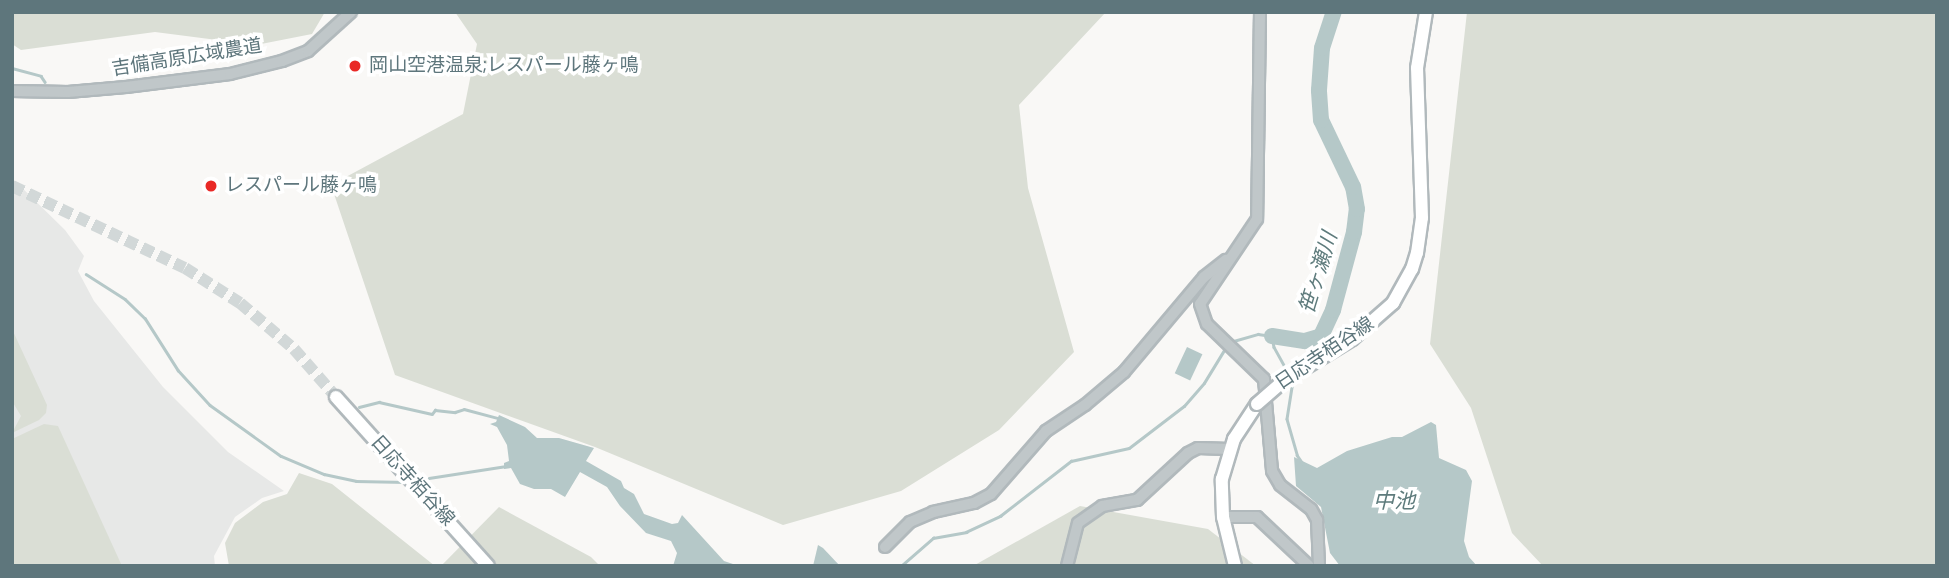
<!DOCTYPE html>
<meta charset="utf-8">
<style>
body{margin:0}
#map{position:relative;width:1949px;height:578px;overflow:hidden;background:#f9f8f6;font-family:"Sofia Sans Condensed","Noto Sans JP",sans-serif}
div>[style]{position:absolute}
.built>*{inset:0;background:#e7e8e7}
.green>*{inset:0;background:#daded5}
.water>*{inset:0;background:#b5c8c8;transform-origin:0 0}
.stream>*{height:2.5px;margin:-1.25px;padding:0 1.25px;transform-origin:1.25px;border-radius:1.25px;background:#b5c8c8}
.river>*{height:16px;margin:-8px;padding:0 8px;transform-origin:8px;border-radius:8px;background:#b5c8c8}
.major-tunnel>*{height:12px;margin-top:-6px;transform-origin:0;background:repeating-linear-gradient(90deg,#d2d8d8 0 12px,transparent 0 18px)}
.roads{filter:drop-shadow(2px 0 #b1b9bc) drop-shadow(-2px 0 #b1b9bc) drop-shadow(0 2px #b1b9bc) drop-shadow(0 -2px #b1b9bc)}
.minor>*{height:10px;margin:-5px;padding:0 5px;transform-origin:5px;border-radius:5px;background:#c0c7c9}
.major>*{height:12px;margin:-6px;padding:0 6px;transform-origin:6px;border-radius:6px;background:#fff}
.bridges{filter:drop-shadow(2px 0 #b1b9bc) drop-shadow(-2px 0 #b1b9bc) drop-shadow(0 2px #b1b9bc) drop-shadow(0 -2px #b1b9bc)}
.major-bridge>*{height:12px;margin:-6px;padding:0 6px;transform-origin:6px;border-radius:6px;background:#fff}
.dots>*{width:19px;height:19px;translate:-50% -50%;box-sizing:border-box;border:4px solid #fff;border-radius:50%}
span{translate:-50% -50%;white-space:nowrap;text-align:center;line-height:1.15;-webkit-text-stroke:7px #fff;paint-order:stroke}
.street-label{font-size:19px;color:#5e767c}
.poi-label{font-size:19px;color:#5e767c}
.left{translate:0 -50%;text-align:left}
.water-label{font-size:21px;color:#5e7b7c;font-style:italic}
.frame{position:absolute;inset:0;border:14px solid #5e767c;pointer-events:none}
</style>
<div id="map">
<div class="built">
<i style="clip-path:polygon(12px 178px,65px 230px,84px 256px,78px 271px,94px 301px,163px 387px,228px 452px,284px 491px,262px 498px,235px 517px,214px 556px,215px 566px,12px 566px)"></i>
</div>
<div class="green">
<i style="clip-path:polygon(12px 12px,325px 12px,312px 34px,256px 45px,155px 32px,21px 50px,12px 44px)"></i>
<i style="clip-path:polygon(455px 12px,1106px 12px,1019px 105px,1028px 188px,1074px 352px,999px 430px,901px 491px,783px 525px,595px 447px,395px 375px,331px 185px,463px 114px,477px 44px)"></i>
<i style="clip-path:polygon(1467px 12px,1937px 12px,1937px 566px,1543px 566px,1512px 533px,1471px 408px,1430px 344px)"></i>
<i style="clip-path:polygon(12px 329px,47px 405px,46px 413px,39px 420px,12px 433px,21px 416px,12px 401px)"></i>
<i style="clip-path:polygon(44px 424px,58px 426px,122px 566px,12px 566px,12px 439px)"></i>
<i style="clip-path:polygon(299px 473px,332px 484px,435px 566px,229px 566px,225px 543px,235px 523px,263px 502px,287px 494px)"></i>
<i style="clip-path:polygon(1080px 506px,1208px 529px,1256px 566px,973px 566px)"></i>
<i style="clip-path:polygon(499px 507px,591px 557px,600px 566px,441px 566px)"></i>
</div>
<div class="water">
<i style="left:1187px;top:347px;width:17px;height:29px;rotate:25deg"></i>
<i style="clip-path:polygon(499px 415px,525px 427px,537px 438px,559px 438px,594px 448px,586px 461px,621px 481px,624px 488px,634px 494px,644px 514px,672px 524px,678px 523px,682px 515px,724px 561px,739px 566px,673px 566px,677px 553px,671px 541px,646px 533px,620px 506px,607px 487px,580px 472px,565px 497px,551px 489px,534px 489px,520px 484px,511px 468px,504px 469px,504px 463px,509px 461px,507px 445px,497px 427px,490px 424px,496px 422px)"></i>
<i style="clip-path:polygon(1431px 422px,1436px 425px,1439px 458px,1466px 470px,1472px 481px,1464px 541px,1469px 557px,1477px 566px,1340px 566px,1330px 553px,1321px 507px,1296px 486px,1294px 457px,1317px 468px,1347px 451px,1392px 437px,1402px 437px)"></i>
<i style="clip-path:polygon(818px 545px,823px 548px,840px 566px,813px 566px)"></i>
</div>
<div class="stream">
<i style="left:12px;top:68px;width:30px;rotate:15deg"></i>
<i style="left:41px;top:76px;width:7px;rotate:56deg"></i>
<i style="left:86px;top:274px;width:46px;rotate:32.7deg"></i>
<i style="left:125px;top:299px;width:28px;rotate:44deg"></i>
<i style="left:145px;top:318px;width:62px;rotate:57.6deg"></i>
<i style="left:178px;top:370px;width:47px;rotate:47.6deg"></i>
<i style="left:210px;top:405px;width:87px;rotate:35.7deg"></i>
<i style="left:281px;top:456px;width:47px;rotate:22.7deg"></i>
<i style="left:324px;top:474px;width:33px;rotate:12deg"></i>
<i style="left:356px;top:481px;width:50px;rotate:1.1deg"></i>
<i style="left:1230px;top:342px;width:29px;rotate:-16deg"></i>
<i style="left:1258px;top:334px;width:14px;rotate:8deg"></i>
<i style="left:1272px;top:336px;width:11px;rotate:80deg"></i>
<i style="left:1274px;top:347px;width:29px;rotate:61deg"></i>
<i style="left:1293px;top:381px;width:38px;rotate:99deg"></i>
<i style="left:1287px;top:419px;width:37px;rotate:74deg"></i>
<i style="left:1297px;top:455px;width:11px;rotate:56deg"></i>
<i style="left:359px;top:407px;width:21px;rotate:-14deg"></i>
<i style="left:379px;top:402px;width:54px;rotate:12.8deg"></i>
<i style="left:432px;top:414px;width:5px;rotate:-53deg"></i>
<i style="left:435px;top:410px;width:20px;rotate:6deg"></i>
<i style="left:455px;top:412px;width:9px;rotate:-18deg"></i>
<i style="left:464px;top:409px;width:34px;rotate:15deg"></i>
<i style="left:416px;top:480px;width:91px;rotate:-8.8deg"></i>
<i style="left:901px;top:566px;width:43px;rotate:-41.2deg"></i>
<i style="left:933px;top:538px;width:34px;rotate:-10deg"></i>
<i style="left:966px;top:532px;width:38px;rotate:-25deg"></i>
<i style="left:1000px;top:516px;width:90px;rotate:-37.8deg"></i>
<i style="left:1071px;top:461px;width:59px;rotate:-12.6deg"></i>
<i style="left:1129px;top:448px;width:69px;rotate:-37.4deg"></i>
<i style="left:1184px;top:406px;width:30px;rotate:-49deg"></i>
<i style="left:1204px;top:383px;width:42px;rotate:-58.6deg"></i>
</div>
<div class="river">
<i style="left:1272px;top:336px;width:33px;rotate:9deg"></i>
<i style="left:1305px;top:341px;width:17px;rotate:-17deg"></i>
<i style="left:1321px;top:336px;width:29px;rotate:-65deg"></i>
<i style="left:1333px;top:310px;width:81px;rotate:-74.9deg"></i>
<i style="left:1354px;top:232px;width:23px;rotate:-83deg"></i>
<i style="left:1357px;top:209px;width:22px;rotate:-100deg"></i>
<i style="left:1353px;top:187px;width:74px;rotate:-115.5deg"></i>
<i style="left:1321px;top:120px;width:30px;rotate:-94deg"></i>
<i style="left:1319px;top:90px;width:42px;rotate:-85.9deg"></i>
<i style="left:1322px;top:48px;width:38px;rotate:-72deg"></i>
</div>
<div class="major-tunnel">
<i style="left:12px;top:186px;width:191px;rotate:25.4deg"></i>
<i style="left:185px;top:268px;width:65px;rotate:32.5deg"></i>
<i style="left:240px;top:303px;width:71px;rotate:40.4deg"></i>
<i style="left:294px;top:349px;width:64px;rotate:48.8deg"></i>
</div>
<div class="roads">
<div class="minor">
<i style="left:1260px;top:12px;width:207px;rotate:90.8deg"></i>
<i style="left:1257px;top:219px;width:102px;rotate:123.8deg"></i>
<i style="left:1200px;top:304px;width:21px;rotate:71deg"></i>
<i style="left:1207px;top:324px;width:79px;rotate:44deg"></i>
<i style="left:1264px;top:379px;width:92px;rotate:85deg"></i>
<i style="left:1272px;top:471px;width:16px;rotate:60deg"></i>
<i style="left:1280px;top:485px;width:39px;rotate:38deg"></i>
<i style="left:1311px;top:509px;width:13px;rotate:61deg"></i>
<i style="left:1317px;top:520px;width:46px;rotate:87.5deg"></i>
<i style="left:12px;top:91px;width:56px;rotate:1deg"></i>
<i style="left:68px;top:92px;width:58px;rotate:-4.9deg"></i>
<i style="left:126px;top:87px;width:105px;rotate:-7.1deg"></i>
<i style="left:230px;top:74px;width:54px;rotate:-14deg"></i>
<i style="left:282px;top:61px;width:28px;rotate:-21deg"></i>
<i style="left:308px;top:51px;width:58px;rotate:-42.2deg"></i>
<i style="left:1223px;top:517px;width:34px"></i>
<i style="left:1257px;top:517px;width:71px;rotate:43.3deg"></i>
<i style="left:885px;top:547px;width:35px;rotate:-45deg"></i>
<i style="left:910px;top:522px;width:25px;rotate:-23deg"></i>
<i style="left:933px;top:512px;width:42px;rotate:-12.4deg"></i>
<i style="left:974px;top:503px;width:19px;rotate:-28deg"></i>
<i style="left:991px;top:494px;width:84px;rotate:-48.9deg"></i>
<i style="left:1046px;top:431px;width:47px;rotate:-33.7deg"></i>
<i style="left:1085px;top:405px;width:51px;rotate:-40.2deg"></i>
<i style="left:1124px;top:372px;width:124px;rotate:-49.9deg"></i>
<i style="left:1204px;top:277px;width:28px;rotate:-38deg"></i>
<i style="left:1067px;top:566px;width:44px;rotate:-75.7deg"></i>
<i style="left:1078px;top:523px;width:29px;rotate:-35deg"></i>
<i style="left:1102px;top:506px;width:36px;rotate:-10deg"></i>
<i style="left:1137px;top:500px;width:69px;rotate:-42.7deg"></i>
<i style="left:1188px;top:453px;width:11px;rotate:-27deg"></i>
<i style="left:1198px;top:448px;width:31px;rotate:2deg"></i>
</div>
<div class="major">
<i style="left:1352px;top:339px;width:55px;rotate:-41.3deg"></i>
<i style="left:1393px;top:303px;width:39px;rotate:-61deg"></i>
<i style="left:1412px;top:269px;width:17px;rotate:-73deg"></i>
<i style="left:1417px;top:253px;width:35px;rotate:-82deg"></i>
<i style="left:1422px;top:218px;width:150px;rotate:-91.9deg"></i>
<i style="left:1417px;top:68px;width:57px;rotate:-80.9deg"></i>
<i style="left:336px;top:397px;width:227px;rotate:48deg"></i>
<i style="left:1235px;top:566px;width:50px;rotate:-103.8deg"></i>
<i style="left:1223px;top:517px;width:38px;rotate:-92deg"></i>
<i style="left:1222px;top:479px;width:42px;rotate:-73.3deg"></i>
<i style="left:1234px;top:439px;width:42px;rotate:-56.7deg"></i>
</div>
</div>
<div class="bridges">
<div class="major-bridge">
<i style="left:1257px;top:404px;width:35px;rotate:-41deg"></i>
<i style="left:1283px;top:381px;width:81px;rotate:-31.3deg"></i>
</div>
</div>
<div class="dots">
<i style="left:355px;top:66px;background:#e92926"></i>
<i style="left:211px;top:186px;background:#e92926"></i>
</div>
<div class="street-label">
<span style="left:187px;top:58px;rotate:-9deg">吉備高原広域農道</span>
<span style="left:1325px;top:354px;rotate:-34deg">日応寺栢谷線</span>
<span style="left:412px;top:481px;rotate:48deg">日応寺栢谷線</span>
</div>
<div class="poi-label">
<span class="left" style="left:369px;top:66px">岡山空港温泉;レスパール藤ヶ鳴</span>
<span class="left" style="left:225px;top:186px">レスパール藤ヶ鳴</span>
</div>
<div class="water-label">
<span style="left:1319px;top:273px;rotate:-73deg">笹ヶ瀬川</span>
<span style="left:1394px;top:502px">中池</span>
</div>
<div class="frame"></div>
</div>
